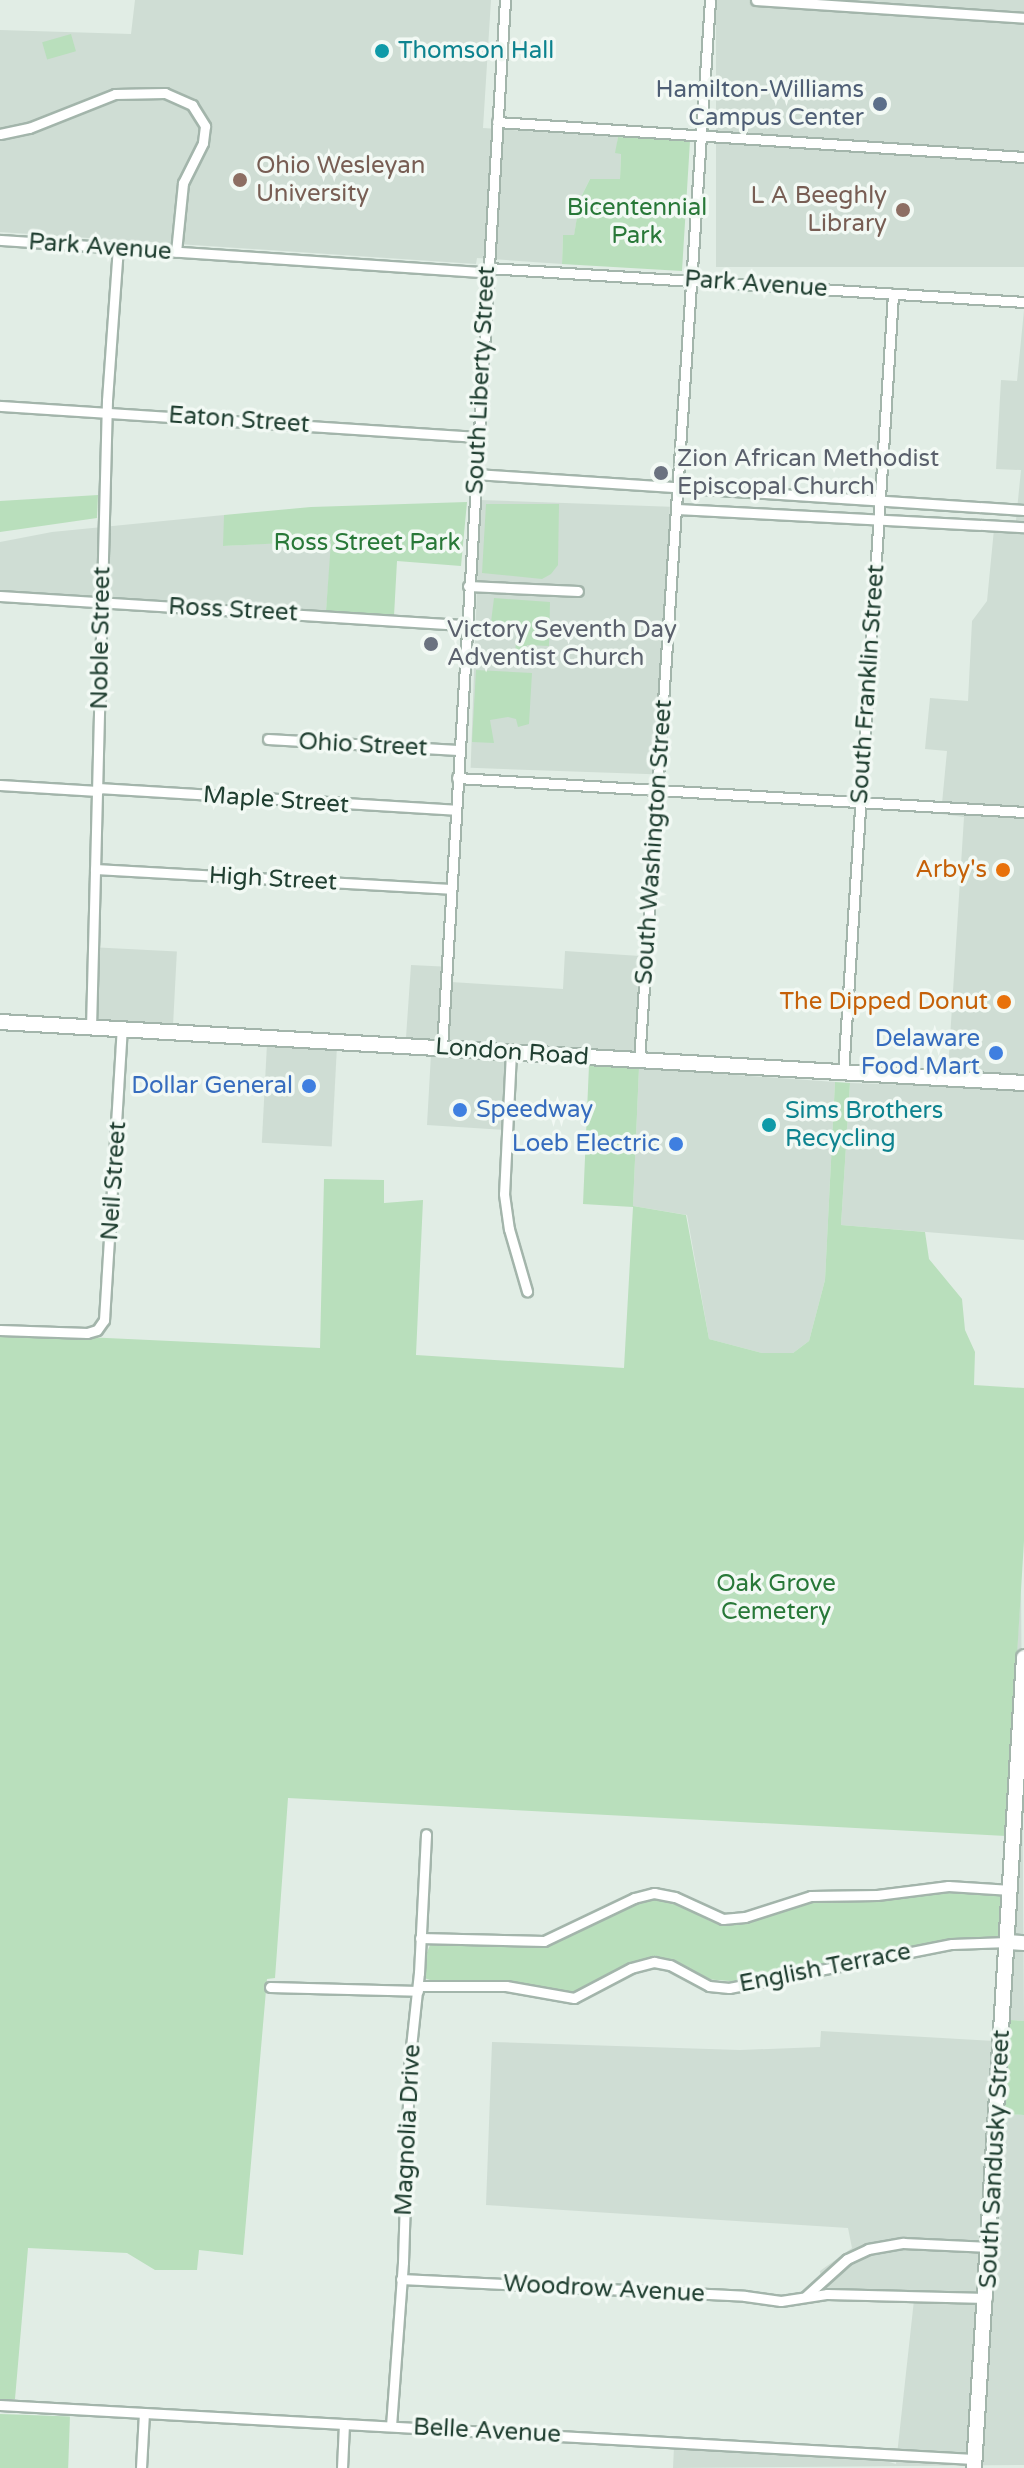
<!DOCTYPE html>
<style>
body{margin:0}
#map{position:relative;width:1024px;height:2468px;overflow:hidden;background:#e1ede5;font-family:"Varela Round",sans-serif}
div>[style]{position:absolute}
.built>*{inset:0;background:#cfddd4;transform-origin:0 0}
.green>*{inset:0;background:#b9dfbc;transform-origin:0 0}
.roads{filter:drop-shadow(2px 0 #a3b5ab) drop-shadow(-2px 0 #a3b5ab) drop-shadow(0 2px #a3b5ab) drop-shadow(0 -2px #a3b5ab)}
.street>*{height:9px;margin:-4.5px;padding:0 4.5px;transform-origin:4.5px;border-radius:4.5px;background:#fff}
.secondary>*{height:14px;margin:-7px;padding:0 7px;transform-origin:7px;border-radius:7px;background:#fff}
.dots>*{width:22px;height:22px;translate:-50% -50%;box-sizing:border-box;border:4px solid #f2f9f4;border-radius:50%}
span{translate:-50% -50%;white-space:nowrap;text-align:center;line-height:1.15;-webkit-text-stroke:7px #f2f9f4;paint-order:stroke}
.culture-label{font-size:24px;color:#0d838f}
.left{translate:0 -50%;text-align:left}
.service-label{font-size:24px;color:#4e5e75}
.right{translate:-100% -50%;text-align:right}
.education-label{font-size:24px;color:#785e54}
.park-label{font-size:24px;color:#287838}
.street-label{font-size:24px;color:#203f31}
.worship-label{font-size:24px;color:#5b616d}
.food-label{font-size:24px;color:#c56008}
.shop-label{font-size:24px;color:#366cbe}
</style>
<div id="map">
<div class="built">
<i style="clip-path:polygon(135px 0,491px 0,483px 128px,618px 137px,616px 153px,621px 153px,620px 180px,590px 179px,580px 199px,574px 236px,563px 235px,562px 264px,477px 258px,476px 264px,0 232px,0 30px,131px 34px)"></i>
<i style="left:716px;top:0;width:308px;height:267px"></i>
<i style="clip-path:polygon(1024px 310px,1024px 1240px,841px 1225px,850px 1083px,947px 1086px,964px 817px,941px 814px,947px 751px,925px 749px,930px 698px,968px 701px,972px 621px,987px 601px,994px 529px,1015px 530px,1021px 470px,996px 469px,1001px 380px,1017px 381px)"></i>
<i style="left:480px;top:500px;width:190px;height:268px;rotate:2deg"></i>
<i style="clip-path:polygon(224px 515px,224px 546px,332px 540px,326px 611px,0 590px,0 542px,52px 532px)"></i>
<i style="left:89px;top:947px;width:88px;height:88px;rotate:3deg"></i>
<i style="clip-path:polygon(565px 951px,640px 956px,633px 1067px,509px 1060px,505px 1130px,427px 1125px,431px 1054px,405px 1052px,411px 965px,452px 967px,451px 982px,563px 989px)"></i>
<i style="left:267px;top:1044px;width:70px;height:99px;rotate:3deg"></i>
<i style="clip-path:polygon(639px 1068px,835px 1082px,825px 1280px,809px 1341px,793px 1353px,762px 1353px,709px 1339px,687px 1215px,633px 1206px)"></i>
<i style="clip-path:polygon(1021px 1583px,1024px 2021px,1010px 2020px,1003px 2114px,1024px 2115px,1024px 2465px,673px 2468px,674px 2447px,875px 2458px,896px 2464px,914px 2300px,823px 2299px,820px 2271px,852px 2248px,848px 2228px,486px 2205px,492px 2042px,740px 2050px,820px 2047px,821px 2031px,994px 2041px)"></i>
</div>
<div class="green">
<i style="left:71px;top:34px;width:18px;height:30px;rotate:74deg"></i>
<i style="clip-path:polygon(618px 137px,690px 141px,682px 271px,562px 264px,563px 235px,574px 235px,580px 199px,590px 179px,620px 179px,621px 154px,615px 153px)"></i>
<i style="clip-path:polygon(98px 495px,97px 518px,0 532px,0 501px)"></i>
<i style="clip-path:polygon(467px 502px,461px 566px,397px 561px,394px 616px,326px 611px,331px 541px,223px 546px,224px 515px,311px 507px)"></i>
<i style="clip-path:polygon(486px 504px,559px 504px,558px 565px,551px 574px,542px 579px,482px 573px)"></i>
<i style="clip-path:polygon(494px 598px,550px 602px,549px 646px,527px 645px,526px 654px,515px 654px,517px 630px,506px 629px,506px 623px,491px 622px)"></i>
<i style="clip-path:polygon(476px 670px,532px 673px,529px 724px,518px 727px,516px 719px,508px 717px,490px 720px,494px 743px,472px 742px)"></i>
<i style="clip-path:polygon(589px 1065px,639px 1068px,633px 1206px,686px 1215px,709px 1339px,762px 1353px,793px 1353px,809px 1341px,825px 1280px,835px 1082px,850px 1083px,841px 1225px,925px 1232px,929px 1259px,962px 1299px,965px 1330px,975px 1352px,974px 1385px,1024px 1388px,1024px 1541px,1006px 1836px,288px 1798px,275px 1978px,267px 1979px,243px 2255px,199px 2250px,197px 2270px,155px 2270px,127px 2253px,28px 2248px,15px 2399px,0 2399px,0 1333px,320px 1348px,324px 1179px,384px 1180px,384px 1203px,423px 1200px,416px 1355px,624px 1368px,633px 1207px,583px 1204px)"></i>
<i style="clip-path:polygon(931px 1889px,1003px 1892px,1000px 1939px,953px 1939px,742px 1982px,704px 1979px,666px 1959px,644px 1959px,576px 1994px,484px 1981px,436px 1982px,424px 1978px,424px 1960px,430px 1945px,448px 1940px,515px 1946px,555px 1941px,651px 1896px,673px 1900px,710px 1921px,726px 1924px,789px 1903px)"></i>
<i style="clip-path:polygon(1010px 2020px,1024px 2021px,1024px 2115px,1003px 2114px)"></i>
<i style="left:0;top:2414px;width:70px;height:54px;rotate:2deg"></i>
</div>
<div class="roads">
<div class="street">
<i style="left:756px;top:0;width:269px;rotate:3.8deg"></i>
<i style="left:497px;top:122px;width:528px;rotate:3.8deg"></i>
<i style="left:0;top:134px;width:30px;rotate:-12deg"></i>
<i style="left:29px;top:128px;width:92px;rotate:-21.6deg"></i>
<i style="left:115px;top:94px;width:50px;rotate:-1.1deg"></i>
<i style="left:165px;top:93px;width:30px;rotate:24deg"></i>
<i style="left:192px;top:105px;width:25px;rotate:58deg"></i>
<i style="left:205px;top:126px;width:17px;rotate:97deg"></i>
<i style="left:203px;top:143px;width:45px;rotate:116.6deg"></i>
<i style="left:183px;top:183px;width:69px;rotate:95.8deg"></i>
<i style="left:0;top:240px;width:488px;rotate:3.8deg"></i>
<i style="left:488px;top:268px;width:537px;rotate:3.63deg"></i>
<i style="left:0;top:406px;width:478px;rotate:3.7deg"></i>
<i style="left:475px;top:474px;width:550px;rotate:3.75deg"></i>
<i style="left:677px;top:509px;width:347px;rotate:3deg"></i>
<i style="left:468px;top:586px;width:110px;rotate:2.6deg"></i>
<i style="left:0;top:596px;width:467px;rotate:3.6deg"></i>
<i style="left:268px;top:739px;width:190px;rotate:3.3deg"></i>
<i style="left:457px;top:778px;width:568px;rotate:3.43deg"></i>
<i style="left:0;top:785px;width:98px;rotate:3.5deg"></i>
<i style="left:98px;top:788px;width:358px;rotate:3.5deg"></i>
<i style="left:95px;top:869px;width:356px;rotate:3.2deg"></i>
<i style="left:91px;top:1028px;width:628px;rotate:-88.54deg"></i>
<i style="left:107px;top:400px;width:152px;rotate:-85.9deg"></i>
<i style="left:442px;top:1048px;width:1050px;rotate:-86.56deg"></i>
<i style="left:511px;top:1052px;width:142px;rotate:92.8deg"></i>
<i style="left:504px;top:1194px;width:35px;rotate:82deg"></i>
<i style="left:509px;top:1229px;width:65px;rotate:73.8deg"></i>
<i style="left:639px;top:1061px;width:1063px;rotate:-86.17deg"></i>
<i style="left:843px;top:1074px;width:782px;rotate:-86.33deg"></i>
<i style="left:0;top:1330px;width:87px;rotate:2deg"></i>
<i style="left:87px;top:1333px;width:10px;rotate:-17deg"></i>
<i style="left:97px;top:1330px;width:12px;rotate:-55deg"></i>
<i style="left:104px;top:1320px;width:292px;rotate:-86.5deg"></i>
<i style="left:420px;top:1938px;width:124px;rotate:1.4deg"></i>
<i style="left:544px;top:1941px;width:100px;rotate:-25.5deg"></i>
<i style="left:634px;top:1898px;width:21px;rotate:-14deg"></i>
<i style="left:654px;top:1893px;width:21px;rotate:11deg"></i>
<i style="left:675px;top:1897px;width:53px;rotate:24.6deg"></i>
<i style="left:723px;top:1919px;width:22px;rotate:-5deg"></i>
<i style="left:745px;top:1917px;width:69px;rotate:-17.7deg"></i>
<i style="left:811px;top:1896px;width:66px;rotate:-0.9deg"></i>
<i style="left:877px;top:1895px;width:72px;rotate:-7.2deg"></i>
<i style="left:948px;top:1886px;width:63px;rotate:3.6deg"></i>
<i style="left:418px;top:1986px;width:88px"></i>
<i style="left:506px;top:1986px;width:69px;rotate:10deg"></i>
<i style="left:574px;top:1998px;width:64px;rotate:-27.8deg"></i>
<i style="left:631px;top:1968px;width:24px;rotate:-15deg"></i>
<i style="left:654px;top:1962px;width:16px;rotate:11deg"></i>
<i style="left:670px;top:1965px;width:44px;rotate:28.3deg"></i>
<i style="left:709px;top:1986px;width:20px;rotate:6deg"></i>
<i style="left:729px;top:1988px;width:227px;rotate:-11.2deg"></i>
<i style="left:952px;top:1944px;width:56px;rotate:-2deg"></i>
<i style="left:270px;top:1987px;width:148px;rotate:1.5deg"></i>
<i style="left:401px;top:2279px;width:344px;rotate:2.8deg"></i>
<i style="left:745px;top:2296px;width:36px;rotate:8deg"></i>
<i style="left:781px;top:2301px;width:47px;rotate:-8.7deg"></i>
<i style="left:827px;top:2294px;width:160px;rotate:1.4deg"></i>
<i style="left:806px;top:2296px;width:55px;rotate:-42.1deg"></i>
<i style="left:847px;top:2259px;width:23px;rotate:-25deg"></i>
<i style="left:868px;top:2249px;width:36px;rotate:-10deg"></i>
<i style="left:903px;top:2243px;width:87px;rotate:2.6deg"></i>
<i style="left:0;top:2405px;width:975px;rotate:3.17deg"></i>
<i style="left:391px;top:2426px;width:164px;rotate:-85.8deg"></i>
<i style="left:403px;top:2262px;width:196px;rotate:-88.2deg"></i>
<i style="left:409px;top:2066px;width:94px;rotate:-83.9deg"></i>
<i style="left:419px;top:1973px;width:139px;rotate:-87.1deg"></i>
<i style="left:141px;top:2468px;width:55px;rotate:-86.9deg"></i>
<i style="left:342px;top:2468px;width:44px;rotate:-87.4deg"></i>
</div>
<div class="secondary">
<i style="left:0;top:1022px;width:1026px;rotate:3.41deg"></i>
<i style="left:1008px;top:1942px;width:16px;rotate:4deg"></i>
<i style="left:974px;top:2468px;width:812px;rotate:-86.47deg"></i>
</div>
</div>
<div class="dots">
<i style="left:382px;top:51px;background:#0f9aa8"></i>
<i style="left:880px;top:104px;background:#5c6f8a"></i>
<i style="left:240px;top:180px;background:#8d6e63"></i>
<i style="left:903px;top:210px;background:#8d6e63"></i>
<i style="left:661px;top:473px;background:#6b7280"></i>
<i style="left:431px;top:644px;background:#6b7280"></i>
<i style="left:1003px;top:870px;background:#e8710a"></i>
<i style="left:1004px;top:1002px;background:#e8710a"></i>
<i style="left:996px;top:1053px;background:#3f7fe0"></i>
<i style="left:309px;top:1086px;background:#3f7fe0"></i>
<i style="left:460px;top:1110px;background:#3f7fe0"></i>
<i style="left:769px;top:1125px;background:#0f9aa8"></i>
<i style="left:676px;top:1144px;background:#3f7fe0"></i>
</div>
<div class="culture-label">
<span class="left" style="left:398px;top:51px">Thomson Hall</span>
<span class="left" style="left:785px;top:1125px">Sims Brothers<br>Recycling</span>
</div>
<div class="service-label">
<span class="right" style="left:864px;top:104px">Hamilton-Williams<br>Campus Center</span>
</div>
<div class="education-label">
<span class="left" style="left:256px;top:180px">Ohio Wesleyan<br>University</span>
<span class="right" style="left:887px;top:210px">L A Beeghly<br>Library</span>
</div>
<div class="park-label">
<span style="left:637px;top:222px">Bicentennial<br>Park</span>
<span style="left:367px;top:543px">Ross Street Park</span>
<span style="left:776px;top:1598px">Oak Grove<br>Cemetery</span>
</div>
<div class="street-label">
<span style="left:100px;top:247px;rotate:4deg">Park Avenue</span>
<span style="left:756px;top:284px;rotate:4deg">Park Avenue</span>
<span style="left:481px;top:380px;rotate:-87deg">South Liberty Street</span>
<span style="left:239px;top:420px;rotate:4deg">Eaton Street</span>
<span style="left:233px;top:610px;rotate:3deg">Ross Street</span>
<span style="left:101px;top:638px;rotate:-89deg">Noble Street</span>
<span style="left:868px;top:684px;rotate:-86deg">South Franklin Street</span>
<span style="left:363px;top:745px;rotate:3deg">Ohio Street</span>
<span style="left:276px;top:800px;rotate:4deg">Maple Street</span>
<span style="left:654px;top:842px;rotate:-86deg">South Washington Street</span>
<span style="left:273px;top:879px;rotate:3deg">High Street</span>
<span style="left:512px;top:1052px;rotate:4deg">London Road</span>
<span style="left:114px;top:1181px;rotate:-86deg">Neil Street</span>
<span style="left:825px;top:1968px;rotate:-11deg">English Terrace</span>
<span style="left:408px;top:2130px;rotate:-87deg">Magnolia Drive</span>
<span style="left:995px;top:2159px;rotate:-87deg">South Sandusky Street</span>
<span style="left:604px;top:2289px;rotate:3deg">Woodrow Avenue</span>
<span style="left:487px;top:2431px;rotate:3deg">Belle Avenue</span>
</div>
<div class="worship-label">
<span class="left" style="left:677px;top:473px">Zion African Methodist<br>Episcopal Church</span>
<span class="left" style="left:447px;top:644px">Victory Seventh Day<br>Adventist Church</span>
</div>
<div class="food-label">
<span class="right" style="left:987px;top:870px">Arby's</span>
<span class="right" style="left:988px;top:1002px">The Dipped Donut</span>
</div>
<div class="shop-label">
<span class="right" style="left:980px;top:1053px">Delaware<br>Food Mart</span>
<span class="right" style="left:293px;top:1086px">Dollar General</span>
<span class="left" style="left:476px;top:1110px">Speedway</span>
<span class="right" style="left:660px;top:1144px">Loeb Electric</span>
</div>
</div>
